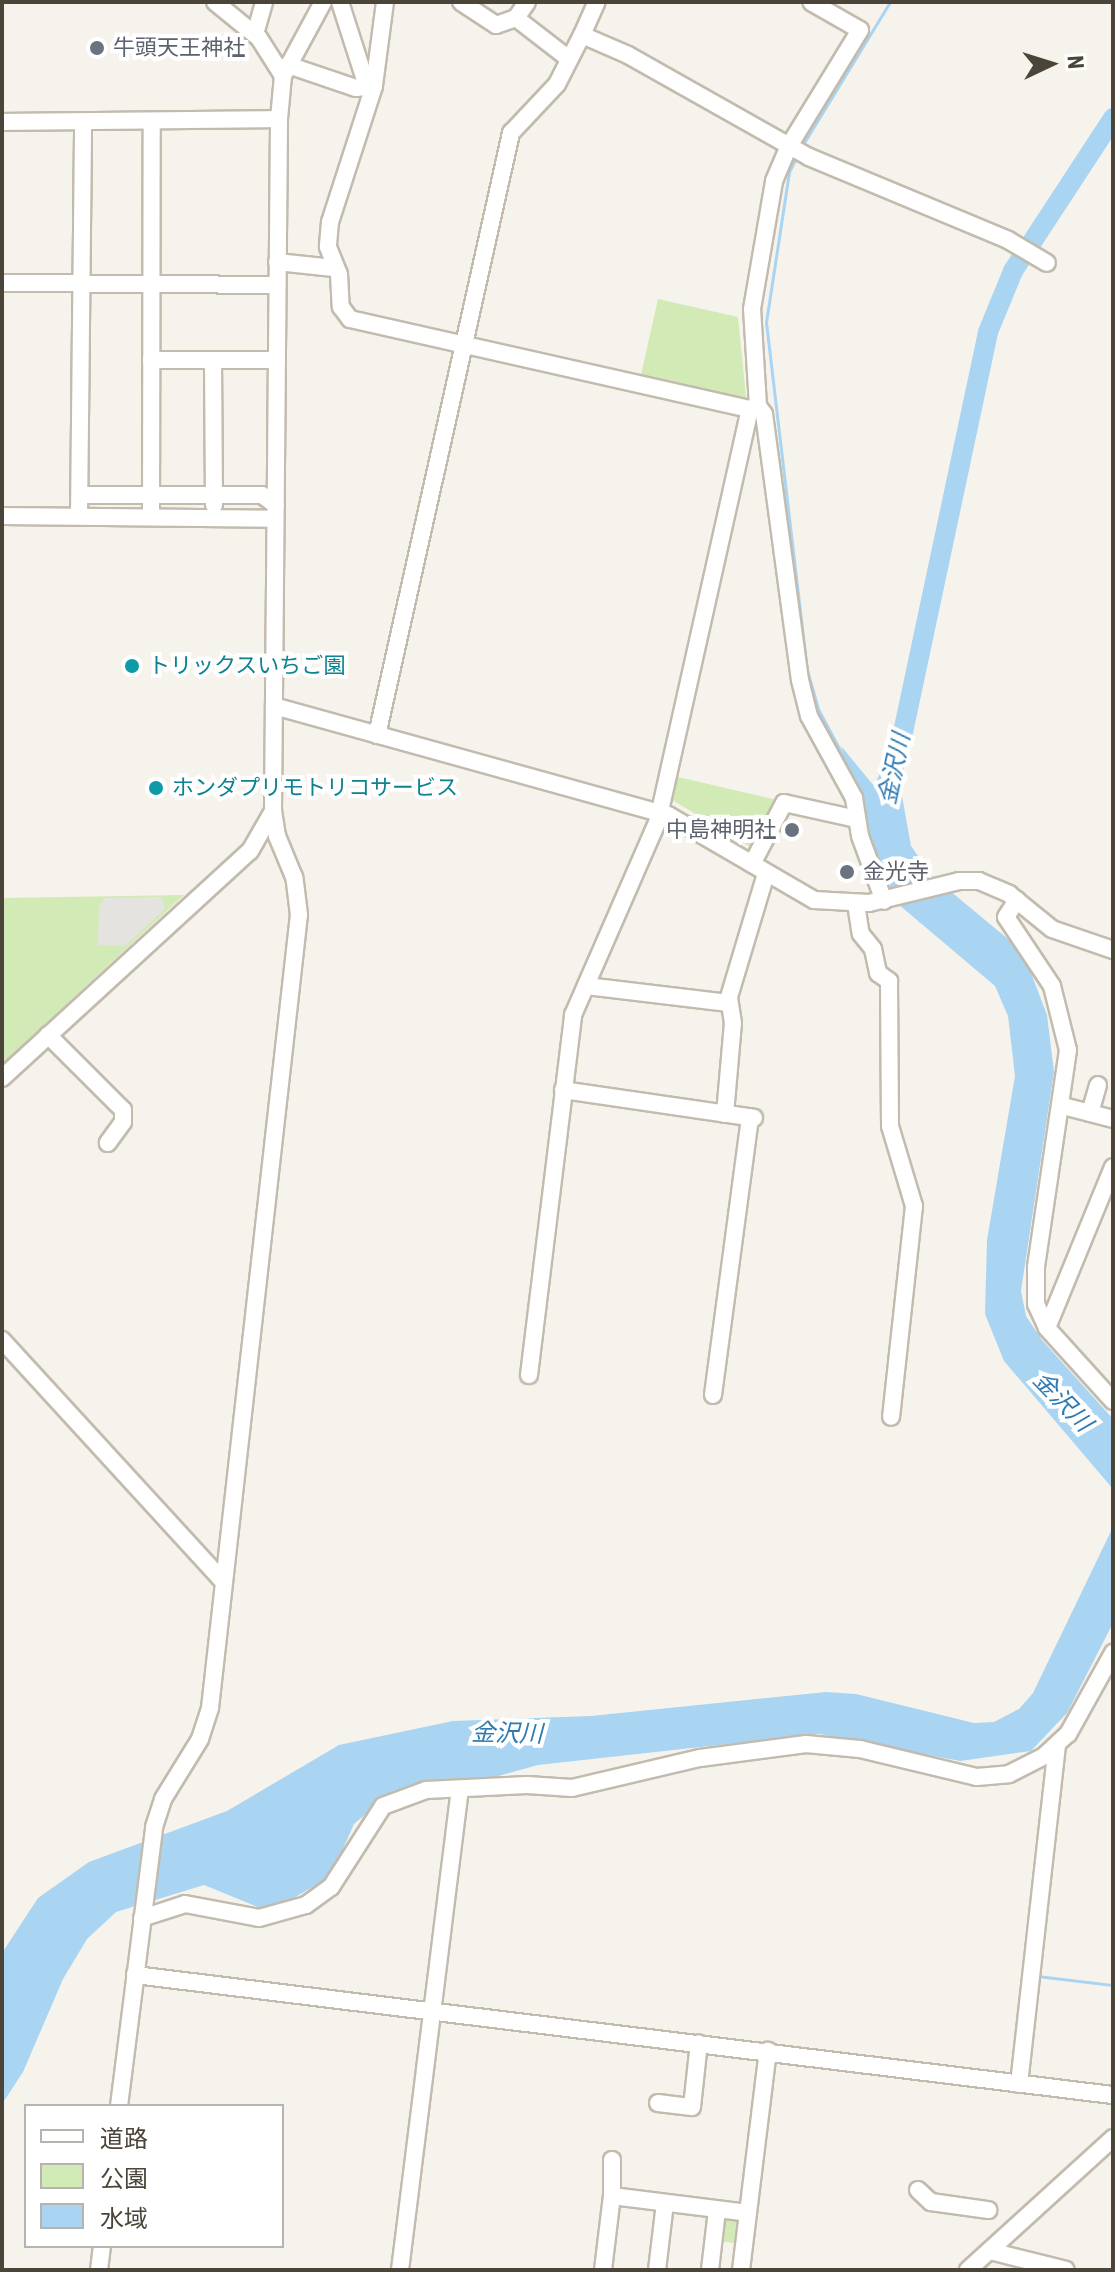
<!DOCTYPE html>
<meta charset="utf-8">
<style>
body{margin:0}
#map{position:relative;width:1115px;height:2272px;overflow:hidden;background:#f6f3ec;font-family:"Roboto Condensed","Noto Sans JP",sans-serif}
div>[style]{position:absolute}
.green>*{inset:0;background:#d2eab5}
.parking>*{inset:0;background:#e5e3e0}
.water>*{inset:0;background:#a9d4f2}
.stream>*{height:3px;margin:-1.5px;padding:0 1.5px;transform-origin:1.5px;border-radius:1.5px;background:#a9d4f2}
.river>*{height:20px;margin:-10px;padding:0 10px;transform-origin:10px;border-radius:10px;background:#a9d4f2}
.roads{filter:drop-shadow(2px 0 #c2bbae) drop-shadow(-2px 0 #c2bbae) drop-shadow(0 2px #c2bbae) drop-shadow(0 -2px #c2bbae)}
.minor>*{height:16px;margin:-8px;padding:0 8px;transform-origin:8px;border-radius:8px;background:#fff}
.dots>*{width:22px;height:22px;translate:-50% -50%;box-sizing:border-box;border:4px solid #fff;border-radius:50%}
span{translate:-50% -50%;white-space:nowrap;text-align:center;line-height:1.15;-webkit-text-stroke:8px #fff;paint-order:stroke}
.worship-label{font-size:22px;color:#5b616d}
.left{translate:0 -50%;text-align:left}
.right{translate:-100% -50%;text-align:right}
.culture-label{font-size:22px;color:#0d838f}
.water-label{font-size:24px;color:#2e7ab2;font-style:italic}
.frame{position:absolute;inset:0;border:4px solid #4b4439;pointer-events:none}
.legend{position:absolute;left:24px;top:2104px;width:260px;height:144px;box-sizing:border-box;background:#fff;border:2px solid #b7b4b0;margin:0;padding:10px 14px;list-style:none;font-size:24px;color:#4b4439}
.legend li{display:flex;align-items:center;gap:16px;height:40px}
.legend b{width:40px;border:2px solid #b7b4b0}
.north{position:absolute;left:1011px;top:24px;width:80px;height:80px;-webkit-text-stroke:6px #fff;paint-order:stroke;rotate:86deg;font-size:22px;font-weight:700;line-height:32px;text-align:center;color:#4b4439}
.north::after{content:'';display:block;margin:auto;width:28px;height:36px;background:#4b4439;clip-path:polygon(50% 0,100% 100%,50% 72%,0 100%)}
</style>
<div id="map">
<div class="green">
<i style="clip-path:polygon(658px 299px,738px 317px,746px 397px,742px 403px,640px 379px)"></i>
<i style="clip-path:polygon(674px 776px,777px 800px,757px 851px,669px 798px)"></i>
<i style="clip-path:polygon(184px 895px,2px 1064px,2px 898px)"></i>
<i style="clip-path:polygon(728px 2216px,744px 2224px,741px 2244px,719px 2241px,721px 2221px)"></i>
</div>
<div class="parking">
<i style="clip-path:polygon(161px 897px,165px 909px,125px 946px,98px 945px,99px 906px,105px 898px)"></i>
</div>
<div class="water">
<i style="clip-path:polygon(907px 714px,902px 796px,911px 846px,932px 876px,1008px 939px,1028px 965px,1047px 1015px,1054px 1072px,1021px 1291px,1026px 1316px,1042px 1340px,1113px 1419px,1113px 1489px,1004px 1361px,985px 1314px,987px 1240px,1015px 1076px,1008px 1016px,995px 986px,898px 904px,873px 847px,841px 746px,874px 786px)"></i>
<i style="clip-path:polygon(1113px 1527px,1113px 1623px,1067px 1713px,1031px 1751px,960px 1761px,819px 1734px,538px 1765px,491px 1778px,442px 1779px,393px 1791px,354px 1824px,336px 1865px,321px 1882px,292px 1899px,260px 1908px,204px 1885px,116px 1912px,87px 1939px,63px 1979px,23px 2072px,2px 2104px,2px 1953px,38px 1898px,89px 1862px,227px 1811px,339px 1745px,453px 1721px,591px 1716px,826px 1692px,856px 1694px,974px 1723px,994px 1722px,1019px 1709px,1033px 1693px)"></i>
</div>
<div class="stream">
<i style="left:802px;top:146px;width:169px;rotate:-58.6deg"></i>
<i style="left:797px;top:156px;width:18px;rotate:117deg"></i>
<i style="left:789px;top:172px;width:152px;rotate:98.7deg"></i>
<i style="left:766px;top:322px;width:350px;rotate:83.3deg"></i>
<i style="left:807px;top:670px;width:41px;rotate:74.2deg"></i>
<i style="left:818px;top:709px;width:68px;rotate:61.9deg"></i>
<i style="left:1037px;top:1976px;width:77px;rotate:6.8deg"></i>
</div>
<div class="river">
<i style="left:902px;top:737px;width:414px;rotate:-78deg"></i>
<i style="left:988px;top:332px;width:66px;rotate:-67.7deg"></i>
<i style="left:1013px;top:271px;width:183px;rotate:-56.8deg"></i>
</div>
<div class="roads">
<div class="minor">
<i style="left:215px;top:2px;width:57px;rotate:39.3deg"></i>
<i style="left:259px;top:38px;width:45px;rotate:57.7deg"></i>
<i style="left:340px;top:2px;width:85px;rotate:72.2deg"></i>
<i style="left:385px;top:2px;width:85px;rotate:97.5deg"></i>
<i style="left:374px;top:86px;width:143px;rotate:107.9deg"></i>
<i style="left:330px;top:222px;width:25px;rotate:95deg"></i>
<i style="left:328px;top:247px;width:29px;rotate:68deg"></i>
<i style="left:339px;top:274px;width:33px;rotate:87deg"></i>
<i style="left:341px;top:307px;width:15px;rotate:53deg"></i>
<i style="left:350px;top:319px;width:410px;rotate:12.7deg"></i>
<i style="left:461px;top:2px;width:42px;rotate:33.3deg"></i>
<i style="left:496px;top:25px;width:21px;rotate:-19deg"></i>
<i style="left:516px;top:18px;width:67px;rotate:37.7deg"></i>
<i style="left:516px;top:18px;width:19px;rotate:-55deg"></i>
<i style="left:255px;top:34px;width:33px;rotate:-74deg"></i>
<i style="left:582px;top:35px;width:36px;rotate:-66deg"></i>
<i style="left:288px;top:65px;width:72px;rotate:18.7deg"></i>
<i style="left:356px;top:88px;width:18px;rotate:-6deg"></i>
<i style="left:2px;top:122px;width:277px;rotate:-0.6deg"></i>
<i style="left:277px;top:262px;width:57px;rotate:6deg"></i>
<i style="left:2px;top:283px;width:275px;rotate:0.4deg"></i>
<i style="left:151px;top:360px;width:126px"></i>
<i style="left:213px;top:360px;width:145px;rotate:89.6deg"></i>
<i style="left:758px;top:406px;width:10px;rotate:53deg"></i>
<i style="left:764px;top:414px;width:268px;rotate:82.3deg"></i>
<i style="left:800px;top:680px;width:37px;rotate:76deg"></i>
<i style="left:809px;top:716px;width:94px;rotate:61.2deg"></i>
<i style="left:854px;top:798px;width:38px;rotate:81deg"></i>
<i style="left:860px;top:836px;width:69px;rotate:69.7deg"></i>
<i style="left:80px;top:495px;width:182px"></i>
<i style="left:262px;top:495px;width:17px;rotate:36deg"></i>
<i style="left:2px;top:516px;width:273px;rotate:0.6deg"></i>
<i style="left:79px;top:516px;width:394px;rotate:-89.4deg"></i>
<i style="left:151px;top:516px;width:395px;rotate:-89.9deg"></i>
<i style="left:274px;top:706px;width:409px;rotate:15.5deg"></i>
<i style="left:668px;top:815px;width:169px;rotate:30.2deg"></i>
<i style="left:814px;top:900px;width:55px;rotate:3.1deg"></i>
<i style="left:869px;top:903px;width:93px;rotate:-13.7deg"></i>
<i style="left:959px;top:881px;width:20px"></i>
<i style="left:979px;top:881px;width:33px;rotate:23deg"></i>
<i style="left:1009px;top:894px;width:55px;rotate:39.1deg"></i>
<i style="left:1052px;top:929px;width:65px;rotate:19deg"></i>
<i style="left:377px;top:735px;width:617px;rotate:-77.45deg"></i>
<i style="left:511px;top:133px;width:67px;rotate:-46.8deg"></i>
<i style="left:557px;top:84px;width:55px;rotate:-63deg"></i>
<i style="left:582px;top:35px;width:50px;rotate:23.5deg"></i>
<i style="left:628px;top:55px;width:208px;rotate:29.4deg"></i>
<i style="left:809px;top:157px;width:216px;rotate:22.6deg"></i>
<i style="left:1008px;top:240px;width:45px;rotate:30.5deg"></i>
<i style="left:752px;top:864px;width:69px;rotate:-62.3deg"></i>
<i style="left:784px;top:803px;width:75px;rotate:12.4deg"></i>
<i style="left:1017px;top:900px;width:20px;rotate:123deg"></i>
<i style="left:1006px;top:917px;width:83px;rotate:56.3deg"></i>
<i style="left:1052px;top:986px;width:66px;rotate:76deg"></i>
<i style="left:1068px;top:1050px;width:219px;rotate:98.4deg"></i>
<i style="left:1036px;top:1267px;width:37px;rotate:90deg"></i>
<i style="left:1036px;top:1304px;width:26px;rotate:65deg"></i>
<i style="left:1047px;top:1328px;width:98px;rotate:47.9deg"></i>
<i style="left:856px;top:904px;width:30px;rotate:81deg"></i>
<i style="left:861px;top:934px;width:19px;rotate:51deg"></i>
<i style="left:873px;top:949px;width:25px;rotate:78deg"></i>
<i style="left:878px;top:973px;width:14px;rotate:36deg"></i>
<i style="left:889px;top:981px;width:145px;rotate:89.6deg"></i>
<i style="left:890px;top:1126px;width:84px;rotate:73.3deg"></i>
<i style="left:914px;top:1206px;width:212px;rotate:96.2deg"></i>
<i style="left:586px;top:986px;width:144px;rotate:6.8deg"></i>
<i style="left:48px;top:1035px;width:106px;rotate:45deg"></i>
<i style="left:123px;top:1110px;width:12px;rotate:90deg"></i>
<i style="left:123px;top:1122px;width:26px;rotate:126deg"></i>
<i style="left:2px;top:1078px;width:336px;rotate:-42.5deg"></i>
<i style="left:250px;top:851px;width:46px;rotate:-60.1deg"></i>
<i style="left:563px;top:1090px;width:193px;rotate:8.3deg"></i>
<i style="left:1063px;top:1106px;width:52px;rotate:14.6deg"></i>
<i style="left:1090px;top:1113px;width:29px;rotate:-74deg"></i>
<i style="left:725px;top:1114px;width:91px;rotate:-85deg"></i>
<i style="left:733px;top:1023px;width:26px;rotate:-99deg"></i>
<i style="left:729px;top:997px;width:128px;rotate:-73.3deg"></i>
<i style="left:1047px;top:1328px;width:174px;rotate:-67.7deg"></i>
<i style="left:2px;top:1340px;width:327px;rotate:47.5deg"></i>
<i style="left:529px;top:1375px;width:363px;rotate:-83deg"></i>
<i style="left:573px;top:1015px;width:213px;rotate:-66.4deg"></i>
<i style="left:658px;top:820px;width:421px;rotate:-77.4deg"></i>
<i style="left:750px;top:409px;width:9px;rotate:-21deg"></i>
<i style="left:758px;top:406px;width:97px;rotate:-93.5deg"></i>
<i style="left:752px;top:309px;width:130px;rotate:-80.2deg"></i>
<i style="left:774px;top:181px;width:38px;rotate:-67deg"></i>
<i style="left:789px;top:146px;width:136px;rotate:-58.5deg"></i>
<i style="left:860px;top:30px;width:56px;rotate:-150.3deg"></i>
<i style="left:713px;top:1395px;width:280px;rotate:-82.4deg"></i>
<i style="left:142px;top:1918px;width:45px;rotate:-18deg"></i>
<i style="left:185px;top:1904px;width:75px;rotate:10.7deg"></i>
<i style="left:259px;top:1918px;width:49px;rotate:-15.5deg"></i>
<i style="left:306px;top:1905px;width:31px;rotate:-36deg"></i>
<i style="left:331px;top:1887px;width:96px;rotate:-57.3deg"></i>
<i style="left:383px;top:1806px;width:46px;rotate:-20.4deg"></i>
<i style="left:426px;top:1790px;width:101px;rotate:-2.8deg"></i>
<i style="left:527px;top:1785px;width:45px;rotate:3.8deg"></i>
<i style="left:572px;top:1788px;width:131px;rotate:-13.2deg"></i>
<i style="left:700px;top:1758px;width:107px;rotate:-7.5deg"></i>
<i style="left:806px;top:1744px;width:54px;rotate:5.3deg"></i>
<i style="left:860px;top:1749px;width:120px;rotate:13.5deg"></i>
<i style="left:977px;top:1777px;width:32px;rotate:-5deg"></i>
<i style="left:1009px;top:1774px;width:39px;rotate:-27deg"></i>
<i style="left:1044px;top:1756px;width:33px;rotate:-43deg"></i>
<i style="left:1068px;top:1734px;width:93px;rotate:-60.9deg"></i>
<i style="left:135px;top:1975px;width:985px;rotate:7deg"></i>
<i style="left:1019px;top:2084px;width:340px;rotate:-83.6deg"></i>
<i style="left:658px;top:2103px;width:34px;rotate:7deg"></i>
<i style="left:692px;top:2107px;width:64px;rotate:-83.8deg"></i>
<i style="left:119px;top:2106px;width:281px;rotate:-82.8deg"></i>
<i style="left:154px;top:1827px;width:29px;rotate:-72deg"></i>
<i style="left:163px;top:1799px;width:70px;rotate:-58.3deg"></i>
<i style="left:200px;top:1739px;width:33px;rotate:-72deg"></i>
<i style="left:210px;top:1708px;width:798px;rotate:-83.6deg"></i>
<i style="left:299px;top:915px;width:38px;rotate:-97deg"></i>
<i style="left:294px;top:877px;width:44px;rotate:-112.5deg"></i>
<i style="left:277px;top:836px;width:26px;rotate:-99deg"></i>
<i style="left:273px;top:810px;width:691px;rotate:-89.5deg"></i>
<i style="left:279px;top:119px;width:43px;rotate:-84.7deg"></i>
<i style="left:283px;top:76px;width:84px;rotate:-61.6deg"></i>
<i style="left:918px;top:2190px;width:18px;rotate:43deg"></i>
<i style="left:931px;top:2202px;width:58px;rotate:8deg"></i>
<i style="left:612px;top:2196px;width:36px;rotate:-90deg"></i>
<i style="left:990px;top:2251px;width:78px;rotate:14deg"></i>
<i style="left:99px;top:2270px;width:24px;rotate:-83deg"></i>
<i style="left:400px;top:2270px;width:485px;rotate:-82.9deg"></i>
<i style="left:603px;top:2270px;width:75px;rotate:-83.1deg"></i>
<i style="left:612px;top:2196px;width:137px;rotate:7.1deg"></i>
<i style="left:657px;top:2270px;width:67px;rotate:-83.2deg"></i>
<i style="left:710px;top:2270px;width:60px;rotate:-83.3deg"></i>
<i style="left:741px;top:2270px;width:221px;rotate:-83deg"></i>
<i style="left:968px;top:2270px;width:196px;rotate:-42.3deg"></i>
</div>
</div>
<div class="dots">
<i style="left:97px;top:48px;background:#6b7280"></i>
<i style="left:132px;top:666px;background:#0f9aa8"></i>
<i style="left:156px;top:788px;background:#0f9aa8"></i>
<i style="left:792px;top:830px;background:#6b7280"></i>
<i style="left:847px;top:872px;background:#6b7280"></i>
</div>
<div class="worship-label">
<span class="left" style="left:113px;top:48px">牛頭天王神社</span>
<span class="right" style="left:776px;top:830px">中島神明社</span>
<span class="left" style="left:863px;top:872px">金光寺</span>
</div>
<div class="culture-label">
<span class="left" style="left:148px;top:666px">トリックスいちご園</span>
<span class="left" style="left:172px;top:788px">ホンダプリモトリコサービス</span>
</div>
<div class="water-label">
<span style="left:895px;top:769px;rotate:-78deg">金沢川</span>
<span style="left:1062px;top:1402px;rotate:46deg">金沢川</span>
<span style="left:507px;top:1734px;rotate:1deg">金沢川</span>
</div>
<div class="frame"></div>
<ul class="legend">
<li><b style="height:10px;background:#fff"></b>道路</li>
<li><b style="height:22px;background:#d2eab5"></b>公園</li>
<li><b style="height:22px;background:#a9d4f2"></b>水域</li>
</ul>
<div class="north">N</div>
</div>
